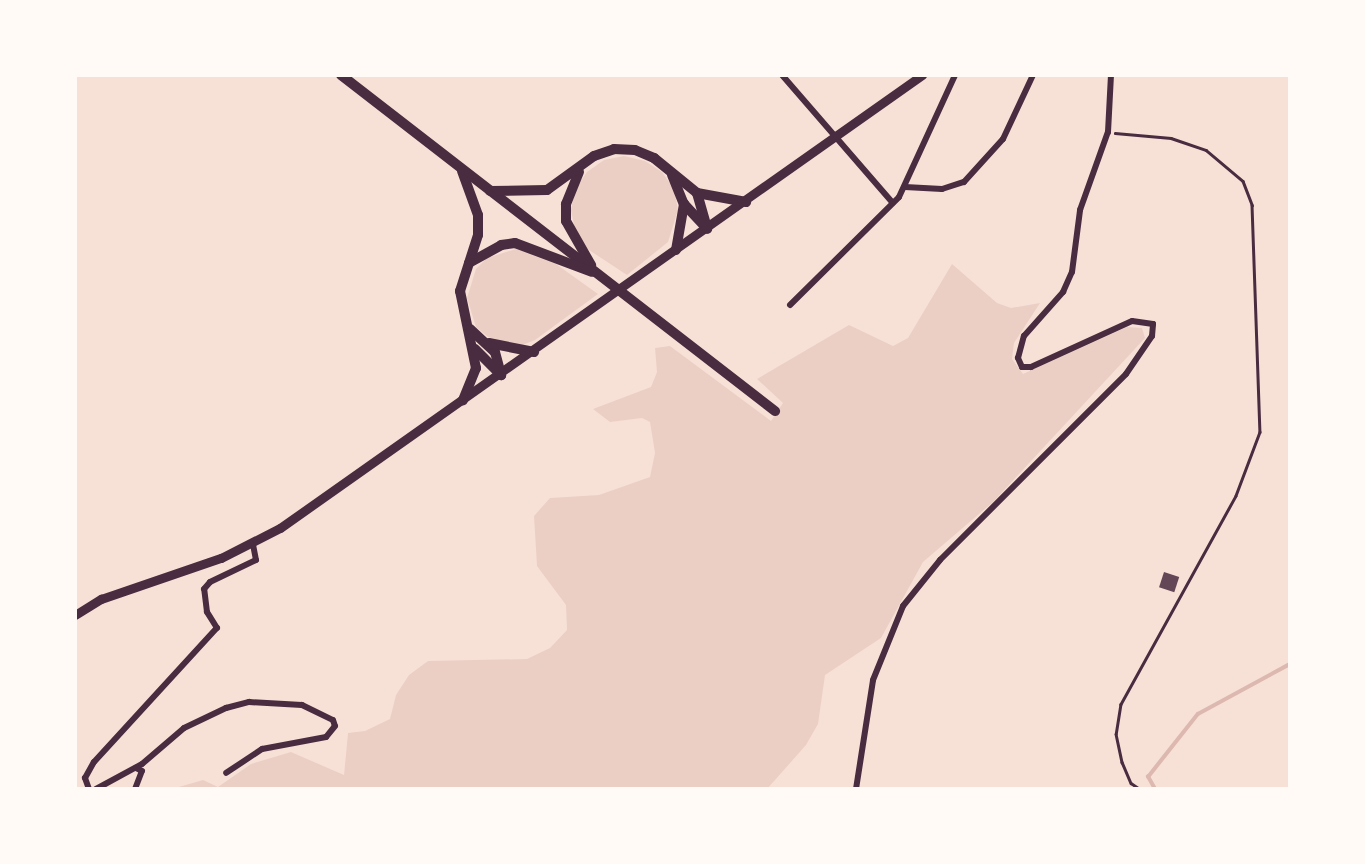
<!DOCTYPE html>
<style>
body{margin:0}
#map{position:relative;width:1365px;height:864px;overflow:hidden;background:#f7e1d7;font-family:"Open Sans",sans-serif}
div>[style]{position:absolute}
.green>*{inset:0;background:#ebcfc5}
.stream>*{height:3.5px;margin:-1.75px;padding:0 1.75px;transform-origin:1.75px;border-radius:1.75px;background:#dcb8b0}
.building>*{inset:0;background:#644757;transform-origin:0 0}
.path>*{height:2.5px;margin:-1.25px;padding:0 1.25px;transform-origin:1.25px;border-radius:1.25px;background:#4a2c40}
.minor>*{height:6px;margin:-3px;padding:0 3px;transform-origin:3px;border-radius:3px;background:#4a2c40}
.secondary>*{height:9px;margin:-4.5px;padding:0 4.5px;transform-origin:4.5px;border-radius:4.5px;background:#4a2c40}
.primary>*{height:10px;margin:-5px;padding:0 5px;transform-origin:5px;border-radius:5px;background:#4a2c40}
span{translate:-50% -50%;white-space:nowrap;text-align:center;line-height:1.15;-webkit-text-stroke:7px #fffaf5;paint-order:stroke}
.frame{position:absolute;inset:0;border:77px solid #fffaf5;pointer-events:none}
</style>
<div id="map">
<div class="green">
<i style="clip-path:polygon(624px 156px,645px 161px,662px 172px,674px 189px,678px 210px,668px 242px,627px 275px,586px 248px,575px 230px,571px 210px,575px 189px,587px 172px,604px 160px)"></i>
<i style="clip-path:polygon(516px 249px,556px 264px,598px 294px,535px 340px,520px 346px,488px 337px,476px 327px,467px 298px,476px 269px,487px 258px)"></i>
<i style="clip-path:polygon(952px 264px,997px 303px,1011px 308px,1040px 303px,1014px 343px,1012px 359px,1023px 374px,1127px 327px,1142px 328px,1145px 338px,993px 502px,923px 562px,881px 638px,825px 675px,818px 724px,806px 745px,767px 789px,172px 789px,203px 780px,218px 787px,251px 764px,291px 752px,344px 775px,348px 733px,365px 731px,390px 719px,396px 695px,409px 675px,428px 661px,527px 659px,550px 648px,567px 630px,566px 605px,537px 566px,534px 516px,550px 498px,599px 495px,650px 477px,655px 453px,650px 422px,642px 418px,610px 422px,593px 409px,651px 387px,657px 372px,655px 348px,670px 346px,771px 421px,783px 403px,757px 379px,849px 325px,893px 346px,908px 338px)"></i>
</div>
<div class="stream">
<i style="left:1155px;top:789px;width:14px;rotate:-120deg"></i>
<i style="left:1148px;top:777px;width:80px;rotate:-51.6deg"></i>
<i style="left:1198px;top:714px;width:105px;rotate:-28.5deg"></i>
</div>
<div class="building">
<i style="left:1164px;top:572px;width:16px;height:16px;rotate:18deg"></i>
</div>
<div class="path">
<i style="left:1115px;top:133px;width:56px;rotate:5.1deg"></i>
<i style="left:1171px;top:138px;width:37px;rotate:19deg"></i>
<i style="left:1206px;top:150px;width:48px;rotate:40deg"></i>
<i style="left:1243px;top:181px;width:26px;rotate:69deg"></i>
<i style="left:1252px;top:205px;width:227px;rotate:88deg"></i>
<i style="left:1260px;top:432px;width:68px;rotate:110.6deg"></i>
<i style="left:1236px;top:496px;width:238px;rotate:118.9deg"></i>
<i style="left:1121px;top:704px;width:30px;rotate:99deg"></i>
<i style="left:1116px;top:734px;width:29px;rotate:78deg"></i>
<i style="left:1122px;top:762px;width:23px;rotate:67deg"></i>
<i style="left:1131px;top:783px;width:11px;rotate:34deg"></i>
</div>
<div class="minor">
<i style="left:782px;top:75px;width:169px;rotate:49.1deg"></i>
<i style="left:905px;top:187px;width:37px;rotate:3deg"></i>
<i style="left:942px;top:189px;width:23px;rotate:-18deg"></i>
<i style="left:964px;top:182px;width:58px;rotate:-47.8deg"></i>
<i style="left:1003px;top:139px;width:71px;rotate:-64.9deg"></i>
<i style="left:790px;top:305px;width:153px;rotate:-44.7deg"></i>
<i style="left:899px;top:197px;width:134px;rotate:-65.3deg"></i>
<i style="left:89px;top:789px;width:12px;rotate:-110deg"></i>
<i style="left:85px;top:778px;width:18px;rotate:-61deg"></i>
<i style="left:94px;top:762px;width:182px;rotate:-47.5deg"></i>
<i style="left:217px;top:628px;width:19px;rotate:-122deg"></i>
<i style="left:207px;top:612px;width:23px;rotate:-97deg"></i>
<i style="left:204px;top:589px;width:9px;rotate:-49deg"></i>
<i style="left:210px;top:582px;width:51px;rotate:-25.6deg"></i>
<i style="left:256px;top:560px;width:16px;rotate:-101deg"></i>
<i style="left:96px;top:789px;width:52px;rotate:-28.5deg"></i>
<i style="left:142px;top:764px;width:55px;rotate:-40.6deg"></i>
<i style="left:184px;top:728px;width:47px;rotate:-25.5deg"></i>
<i style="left:226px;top:708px;width:24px;rotate:-15deg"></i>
<i style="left:249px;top:702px;width:53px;rotate:3.2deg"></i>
<i style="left:302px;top:705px;width:34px;rotate:26deg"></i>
<i style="left:333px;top:720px;width:6px;rotate:72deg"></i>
<i style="left:335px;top:726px;width:14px;rotate:129deg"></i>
<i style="left:326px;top:737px;width:65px;rotate:169.4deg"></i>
<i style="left:262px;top:749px;width:43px;rotate:146.3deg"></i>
<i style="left:135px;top:789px;width:19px;rotate:-69deg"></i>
<i style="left:142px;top:771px;width:7px;rotate:-153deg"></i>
<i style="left:856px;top:789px;width:110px;rotate:-81.1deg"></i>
<i style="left:873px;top:680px;width:80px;rotate:-67.9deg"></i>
<i style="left:903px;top:606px;width:59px;rotate:-51.2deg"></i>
<i style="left:940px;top:560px;width:263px;rotate:-45deg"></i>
<i style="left:1126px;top:374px;width:46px;rotate:-55.6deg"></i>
<i style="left:1152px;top:336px;width:12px;rotate:-85deg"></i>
<i style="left:1153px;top:324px;width:21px;rotate:-172deg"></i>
<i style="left:1132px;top:321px;width:111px;rotate:155.5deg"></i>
<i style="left:1031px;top:367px;width:9px;rotate:180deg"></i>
<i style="left:1022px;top:367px;width:10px;rotate:-114deg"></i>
<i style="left:1018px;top:358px;width:23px;rotate:-75deg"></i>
<i style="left:1024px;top:336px;width:59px;rotate:-48.4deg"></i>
<i style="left:1063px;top:292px;width:22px;rotate:-66deg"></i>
<i style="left:1072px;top:272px;width:63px;rotate:-82.6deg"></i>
<i style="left:1080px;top:210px;width:83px;rotate:-70.3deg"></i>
<i style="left:1108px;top:132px;width:57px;rotate:-87deg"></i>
</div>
<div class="secondary">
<i style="left:75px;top:615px;width:31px;rotate:-32deg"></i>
<i style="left:101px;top:599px;width:127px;rotate:-18.9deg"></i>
<i style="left:221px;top:558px;width:66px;rotate:-27deg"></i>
<i style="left:280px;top:528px;width:786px;rotate:-35.21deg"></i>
</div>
<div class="primary">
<i style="left:341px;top:75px;width:549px;rotate:37.75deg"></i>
<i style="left:462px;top:171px;width:47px;rotate:70deg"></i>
<i style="left:478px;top:215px;width:20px;rotate:90deg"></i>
<i style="left:478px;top:235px;width:59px;rotate:107.8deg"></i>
<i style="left:460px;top:291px;width:79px;rotate:78.3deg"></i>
<i style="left:476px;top:368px;width:35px;rotate:112deg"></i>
<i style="left:579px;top:172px;width:35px;rotate:112deg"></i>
<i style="left:566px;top:204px;width:17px;rotate:90deg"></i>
<i style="left:566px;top:221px;width:51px;rotate:60.4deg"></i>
<i style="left:672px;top:175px;width:31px;rotate:68deg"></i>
<i style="left:684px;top:204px;width:34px;rotate:47deg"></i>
<i style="left:490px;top:191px;width:57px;rotate:-1deg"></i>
<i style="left:547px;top:190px;width:58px;rotate:-35.9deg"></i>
<i style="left:594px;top:156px;width:21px;rotate:-19deg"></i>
<i style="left:614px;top:149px;width:21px;rotate:3deg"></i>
<i style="left:635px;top:150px;width:21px;rotate:23deg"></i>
<i style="left:654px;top:158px;width:55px;rotate:39.1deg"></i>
<i style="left:697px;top:193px;width:50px;rotate:10.4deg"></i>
<i style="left:697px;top:193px;width:37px;rotate:74deg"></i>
<i style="left:676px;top:250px;width:47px;rotate:-80.1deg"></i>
<i style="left:469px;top:263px;width:37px;rotate:-29deg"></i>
<i style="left:501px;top:245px;width:14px;rotate:-8deg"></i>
<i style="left:515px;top:243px;width:82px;rotate:20.6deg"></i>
<i style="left:470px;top:329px;width:34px;rotate:43deg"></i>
<i style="left:495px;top:352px;width:24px;rotate:75deg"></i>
<i style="left:489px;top:343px;width:46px;rotate:11.3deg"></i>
<i style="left:475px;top:349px;width:37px;rotate:45deg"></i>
</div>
<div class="frame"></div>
</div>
